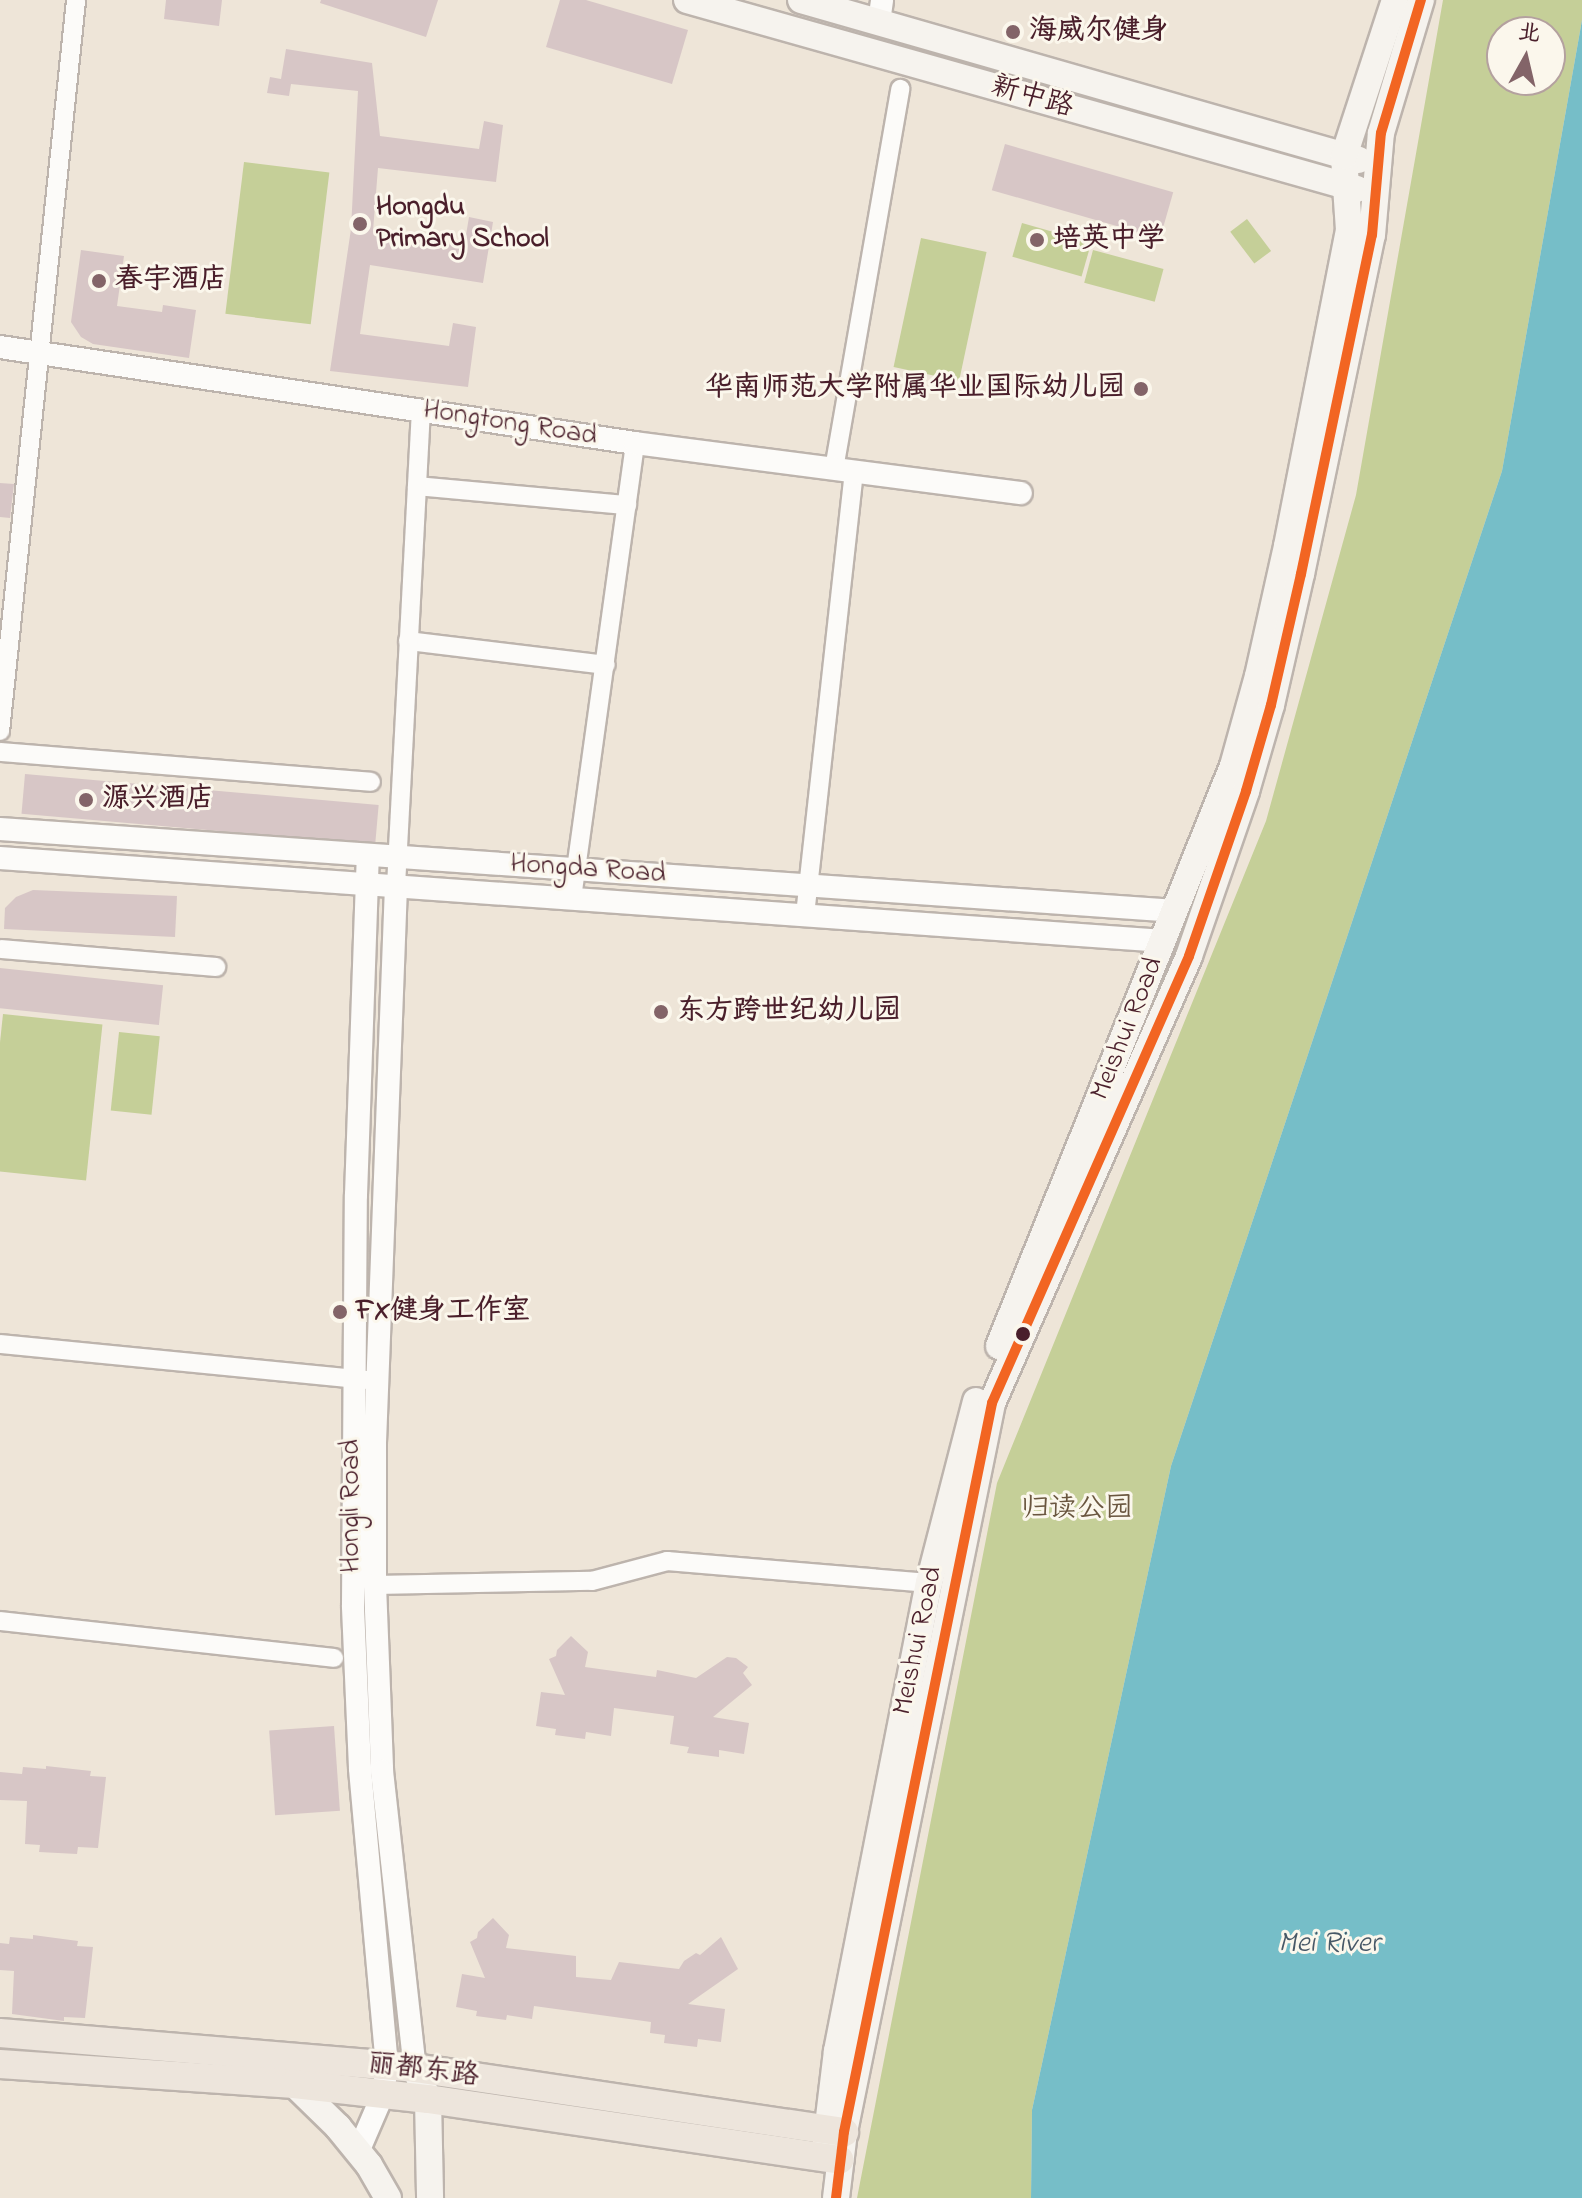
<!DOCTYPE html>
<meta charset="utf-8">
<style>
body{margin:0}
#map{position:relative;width:1582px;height:2198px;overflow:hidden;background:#eee5d8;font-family:"Indie Flower","LXGW WenKai TC",sans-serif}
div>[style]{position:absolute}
.green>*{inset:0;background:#c5cf98;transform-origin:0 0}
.water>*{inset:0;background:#76bec8}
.building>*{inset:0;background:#d7c6c6;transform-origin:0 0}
.roads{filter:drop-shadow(2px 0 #bdb4ad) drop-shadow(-2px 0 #bdb4ad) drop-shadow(0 2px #bdb4ad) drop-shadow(0 -2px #bdb4ad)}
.minor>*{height:18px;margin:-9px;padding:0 9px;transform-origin:9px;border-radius:9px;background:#fcfbf9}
.tertiary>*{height:22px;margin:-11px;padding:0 11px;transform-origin:11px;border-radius:11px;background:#fcfbf9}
.secondary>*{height:26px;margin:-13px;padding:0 13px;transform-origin:13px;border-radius:13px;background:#f6f3ee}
.primary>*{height:28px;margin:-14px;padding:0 14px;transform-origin:14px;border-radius:14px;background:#ede5dc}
.bus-1>*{height:10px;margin:-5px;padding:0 5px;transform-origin:5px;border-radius:5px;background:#f26522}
.dots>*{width:22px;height:22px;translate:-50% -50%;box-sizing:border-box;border:4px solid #fbf7ec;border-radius:50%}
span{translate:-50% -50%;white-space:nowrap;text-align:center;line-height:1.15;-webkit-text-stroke:6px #fbf7ec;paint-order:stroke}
.poi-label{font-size:28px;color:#4a1f2b;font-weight:700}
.left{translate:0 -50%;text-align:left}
.right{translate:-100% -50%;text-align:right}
.street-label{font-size:28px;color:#4a1f2b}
.park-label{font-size:28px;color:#6a563f}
.water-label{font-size:30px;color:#475867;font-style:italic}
.north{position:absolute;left:1486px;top:16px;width:80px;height:80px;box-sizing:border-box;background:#fbf7ec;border:2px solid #b4a19f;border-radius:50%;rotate:8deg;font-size:22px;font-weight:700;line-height:32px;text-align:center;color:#4a1f2b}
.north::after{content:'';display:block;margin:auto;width:28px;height:36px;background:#836468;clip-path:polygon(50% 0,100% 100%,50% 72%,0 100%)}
</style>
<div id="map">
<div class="green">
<i style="clip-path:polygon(evenodd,1443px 0,1582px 0,1582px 20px,1502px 471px,1171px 1466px,1032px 2110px,1031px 2198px,857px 2198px,997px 1483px,1266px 821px,1356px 495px,1443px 0,1502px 32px,1550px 32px,1550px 80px,1502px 80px,1502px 32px)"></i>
<i style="left:244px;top:162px;width:86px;height:153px;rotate:7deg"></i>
<i style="left:1247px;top:219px;width:40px;height:21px;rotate:53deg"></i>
<i style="left:1022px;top:223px;width:72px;height:35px;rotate:16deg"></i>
<i style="left:921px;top:238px;width:67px;height:132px;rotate:12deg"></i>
<i style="left:1093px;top:250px;width:73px;height:34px;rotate:15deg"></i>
<i style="left:3px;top:1014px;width:100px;height:157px;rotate:6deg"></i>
<i style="left:119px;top:1032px;width:41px;height:79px;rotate:6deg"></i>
</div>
<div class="water">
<i style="clip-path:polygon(1582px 20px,1582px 2198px,1031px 2198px,1032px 2110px,1171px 1466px,1502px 471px)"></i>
</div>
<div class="building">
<i style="clip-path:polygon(166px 0,222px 0,219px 26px,164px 19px)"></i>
<i style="clip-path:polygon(321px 0,438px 0,426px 37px,320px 3px)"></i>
<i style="clip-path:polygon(560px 0,586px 0,688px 30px,672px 84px,546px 47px)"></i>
<i style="clip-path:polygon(286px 49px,372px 63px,380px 136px,479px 149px,484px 121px,503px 125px,496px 182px,378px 168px,373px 231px,464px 247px,469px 217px,493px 222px,483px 283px,370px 265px,360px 334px,449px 346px,453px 323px,476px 327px,468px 387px,330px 371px,351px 229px,358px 91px,291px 84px,289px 96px,267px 93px,270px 77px,281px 79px)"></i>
<i style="left:1005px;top:144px;width:175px;height:48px;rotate:16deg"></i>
<i style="clip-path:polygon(81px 250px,124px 256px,117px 306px,162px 312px,163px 305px,196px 310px,189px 358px,93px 344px,81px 337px,71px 322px)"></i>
<i style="clip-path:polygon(0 483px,14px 484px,10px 518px,0 517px)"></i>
<i style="left:25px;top:774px;width:355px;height:40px;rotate:5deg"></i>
<i style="clip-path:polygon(33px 890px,177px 896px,175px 937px,4px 929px,5px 908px,16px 897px)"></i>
<i style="left:0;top:968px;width:164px;height:40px;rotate:6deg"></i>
<i style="clip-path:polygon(571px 1636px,588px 1652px,585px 1667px,656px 1677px,657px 1670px,696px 1678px,727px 1657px,736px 1658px,748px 1667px,743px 1673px,752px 1685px,713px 1717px,749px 1723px,744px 1754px,719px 1750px,719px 1757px,687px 1753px,689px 1747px,670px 1744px,674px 1716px,614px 1708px,611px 1736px,586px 1732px,585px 1739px,555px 1735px,556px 1729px,536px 1726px,541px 1692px,565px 1695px,549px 1659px,556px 1656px,557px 1650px)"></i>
<i style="left:334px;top:1726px;width:85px;height:65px;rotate:86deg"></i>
<i style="clip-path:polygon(46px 1766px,91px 1771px,90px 1776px,106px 1777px,98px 1848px,78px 1847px,77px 1854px,39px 1852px,40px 1845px,25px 1844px,27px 1801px,0 1800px,0 1772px,22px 1774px,23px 1767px,46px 1769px)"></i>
<i style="clip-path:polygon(493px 1918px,509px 1935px,506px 1948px,576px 1956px,576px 1977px,611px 1980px,619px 1962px,679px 1969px,684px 1961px,696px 1953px,700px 1955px,721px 1937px,738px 1969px,688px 2004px,725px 2009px,721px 2042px,698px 2039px,697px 2047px,664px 2043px,665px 2035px,650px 2033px,651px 2022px,534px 2006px,532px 2019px,507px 2015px,506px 2020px,476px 2016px,477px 2011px,456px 2007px,462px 1974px,485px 1978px,470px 1942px,477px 1938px,478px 1932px)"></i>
<i style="clip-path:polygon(33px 1935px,78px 1941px,77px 1946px,93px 1947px,85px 2018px,64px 2017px,64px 2021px,12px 2014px,14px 1971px,0 1970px,0 1943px,9px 1944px,10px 1937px,33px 1939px)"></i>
</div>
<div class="roads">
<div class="minor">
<i style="left:834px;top:469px;width:386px;rotate:-80.1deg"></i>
<i style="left:417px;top:486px;width:211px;rotate:5.2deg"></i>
<i style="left:408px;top:641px;width:199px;rotate:6.9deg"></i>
<i style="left:0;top:731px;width:735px;rotate:-84.06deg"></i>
<i style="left:0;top:752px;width:372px;rotate:4.6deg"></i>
<i style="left:396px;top:886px;width:477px;rotate:-87deg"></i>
<i style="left:572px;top:898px;width:459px;rotate:-82.1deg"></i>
<i style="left:805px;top:915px;width:445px;rotate:-83.7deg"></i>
<i style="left:1px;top:949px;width:216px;rotate:4.8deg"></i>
<i style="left:0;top:1344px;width:379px;rotate:5.6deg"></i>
<i style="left:375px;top:1585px;width:217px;rotate:-1.1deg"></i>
<i style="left:592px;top:1581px;width:78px;rotate:-14.9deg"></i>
<i style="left:667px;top:1561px;width:263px;rotate:4.8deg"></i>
<i style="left:0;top:1621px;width:336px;rotate:6.3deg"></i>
</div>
<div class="tertiary">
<i style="left:879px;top:22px;width:22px;rotate:-82deg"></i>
<i style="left:0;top:347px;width:642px;rotate:8.6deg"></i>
<i style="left:635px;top:443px;width:389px;rotate:7.4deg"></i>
<i style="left:0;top:829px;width:1179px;rotate:3.99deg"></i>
<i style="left:0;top:858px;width:1167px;rotate:4.08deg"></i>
<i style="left:396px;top:886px;width:557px;rotate:92.16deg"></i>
<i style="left:375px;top:1443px;width:142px;rotate:90deg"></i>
<i style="left:375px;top:1585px;width:186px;rotate:87.8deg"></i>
<i style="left:382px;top:1771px;width:299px;rotate:83.7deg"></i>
<i style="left:358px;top:2152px;width:63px;rotate:-66.7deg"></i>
<i style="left:383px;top:2094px;width:28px;rotate:-82deg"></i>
<i style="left:387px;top:2066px;width:299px;rotate:-95.2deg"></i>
<i style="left:360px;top:1768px;width:163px;rotate:-92.5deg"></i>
<i style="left:353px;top:1605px;width:410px;rotate:-89.6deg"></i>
<i style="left:356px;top:1195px;width:340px;rotate:-88deg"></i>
</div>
<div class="secondary">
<i style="left:687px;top:0;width:696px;rotate:15.75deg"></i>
<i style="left:801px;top:0;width:580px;rotate:16deg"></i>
<i style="left:999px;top:1346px;width:625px;rotate:-68.03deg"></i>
<i style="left:1233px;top:766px;width:93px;rotate:-74.5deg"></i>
<i style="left:1258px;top:676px;width:133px;rotate:-77.4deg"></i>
<i style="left:1287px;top:546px;width:322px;rotate:-78.9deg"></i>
<i style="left:1349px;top:230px;width:74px;rotate:-93.9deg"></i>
<i style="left:1344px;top:156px;width:164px;rotate:-71.9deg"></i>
<i style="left:415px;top:2068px;width:34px;rotate:67deg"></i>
<i style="left:428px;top:2099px;width:99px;rotate:88.8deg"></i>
<i style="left:294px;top:2084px;width:62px;rotate:44.3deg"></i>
<i style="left:338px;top:2127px;width:49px;rotate:50.8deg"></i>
<i style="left:369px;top:2165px;width:38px;rotate:60deg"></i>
<i style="left:826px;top:2142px;width:92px;rotate:-83.1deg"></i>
<i style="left:837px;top:2051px;width:477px;rotate:-78.9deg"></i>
<i style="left:929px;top:1583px;width:188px;rotate:-75.5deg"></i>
<i style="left:836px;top:2198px;width:66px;rotate:-83.1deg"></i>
<i style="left:844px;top:2132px;width:744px;rotate:-78.52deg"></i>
<i style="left:992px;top:1403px;width:488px;rotate:-66.2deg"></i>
<i style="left:1189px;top:956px;width:175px;rotate:-70.9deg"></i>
<i style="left:1246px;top:791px;width:90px;rotate:-73.8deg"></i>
<i style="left:1271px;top:705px;width:134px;rotate:-77.1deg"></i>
<i style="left:1301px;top:574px;width:346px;rotate:-78.2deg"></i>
<i style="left:1372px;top:235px;width:102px;rotate:-85deg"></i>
<i style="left:1381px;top:133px;width:139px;rotate:-73.3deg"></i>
</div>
<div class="primary">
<i style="left:0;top:2033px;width:416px;rotate:4.8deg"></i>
<i style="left:415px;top:2068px;width:434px;rotate:8.5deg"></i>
<i style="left:0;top:2064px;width:295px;rotate:3.9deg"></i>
<i style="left:294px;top:2084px;width:135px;rotate:6.4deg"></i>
<i style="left:428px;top:2099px;width:416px;rotate:8.4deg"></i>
</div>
</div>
<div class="bus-1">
<i style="left:836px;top:2198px;width:66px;rotate:-83.1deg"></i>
<i style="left:844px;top:2132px;width:744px;rotate:-78.52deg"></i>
<i style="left:992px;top:1403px;width:488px;rotate:-66.2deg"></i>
<i style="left:1189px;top:956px;width:175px;rotate:-70.9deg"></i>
<i style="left:1246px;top:791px;width:90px;rotate:-73.8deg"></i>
<i style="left:1271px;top:705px;width:134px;rotate:-77.1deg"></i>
<i style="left:1301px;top:574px;width:346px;rotate:-78.2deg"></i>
<i style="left:1372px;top:235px;width:102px;rotate:-85deg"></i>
<i style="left:1381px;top:133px;width:139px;rotate:-73.3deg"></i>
</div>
<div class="dots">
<i style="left:1013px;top:32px;background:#836468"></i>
<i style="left:360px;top:224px;background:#836468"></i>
<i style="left:1037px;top:240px;background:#836468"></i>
<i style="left:99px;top:281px;background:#836468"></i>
<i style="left:1141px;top:389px;background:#836468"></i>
<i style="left:86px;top:800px;background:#836468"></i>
<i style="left:661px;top:1012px;background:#836468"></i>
<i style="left:340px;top:1312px;background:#836468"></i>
<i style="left:1023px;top:1334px;background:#4a1f2b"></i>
</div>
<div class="poi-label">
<span class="left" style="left:1029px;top:32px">海威尔健身</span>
<span class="left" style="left:376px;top:224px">Hongdu<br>Primary School</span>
<span class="left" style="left:1053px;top:240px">培英中学</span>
<span class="left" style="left:115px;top:281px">春宇酒店</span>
<span class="right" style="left:1125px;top:389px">华南师范大学附属华业国际幼儿园</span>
<span class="left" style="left:102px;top:800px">源兴酒店</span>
<span class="left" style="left:677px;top:1012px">东方跨世纪幼儿园</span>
<span class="left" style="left:356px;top:1312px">FX健身工作室</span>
</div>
<div class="street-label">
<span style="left:1032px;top:98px;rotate:16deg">新中路</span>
<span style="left:510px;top:424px;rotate:9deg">Hongtong Road</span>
<span style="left:588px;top:870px;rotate:4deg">Hongda Road</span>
<span style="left:1128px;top:1029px;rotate:-68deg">Meishui Road</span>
<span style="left:352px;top:1506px;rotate:-90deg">Hongli Road</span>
<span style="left:919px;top:1641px;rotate:-78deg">Meishui Road</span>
<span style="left:423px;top:2071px;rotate:7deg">丽都东路</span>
</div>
<div class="park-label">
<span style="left:1077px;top:1510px">归读公园</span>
</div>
<div class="water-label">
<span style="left:1329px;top:1944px">Mei River</span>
</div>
<div class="north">北</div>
</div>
